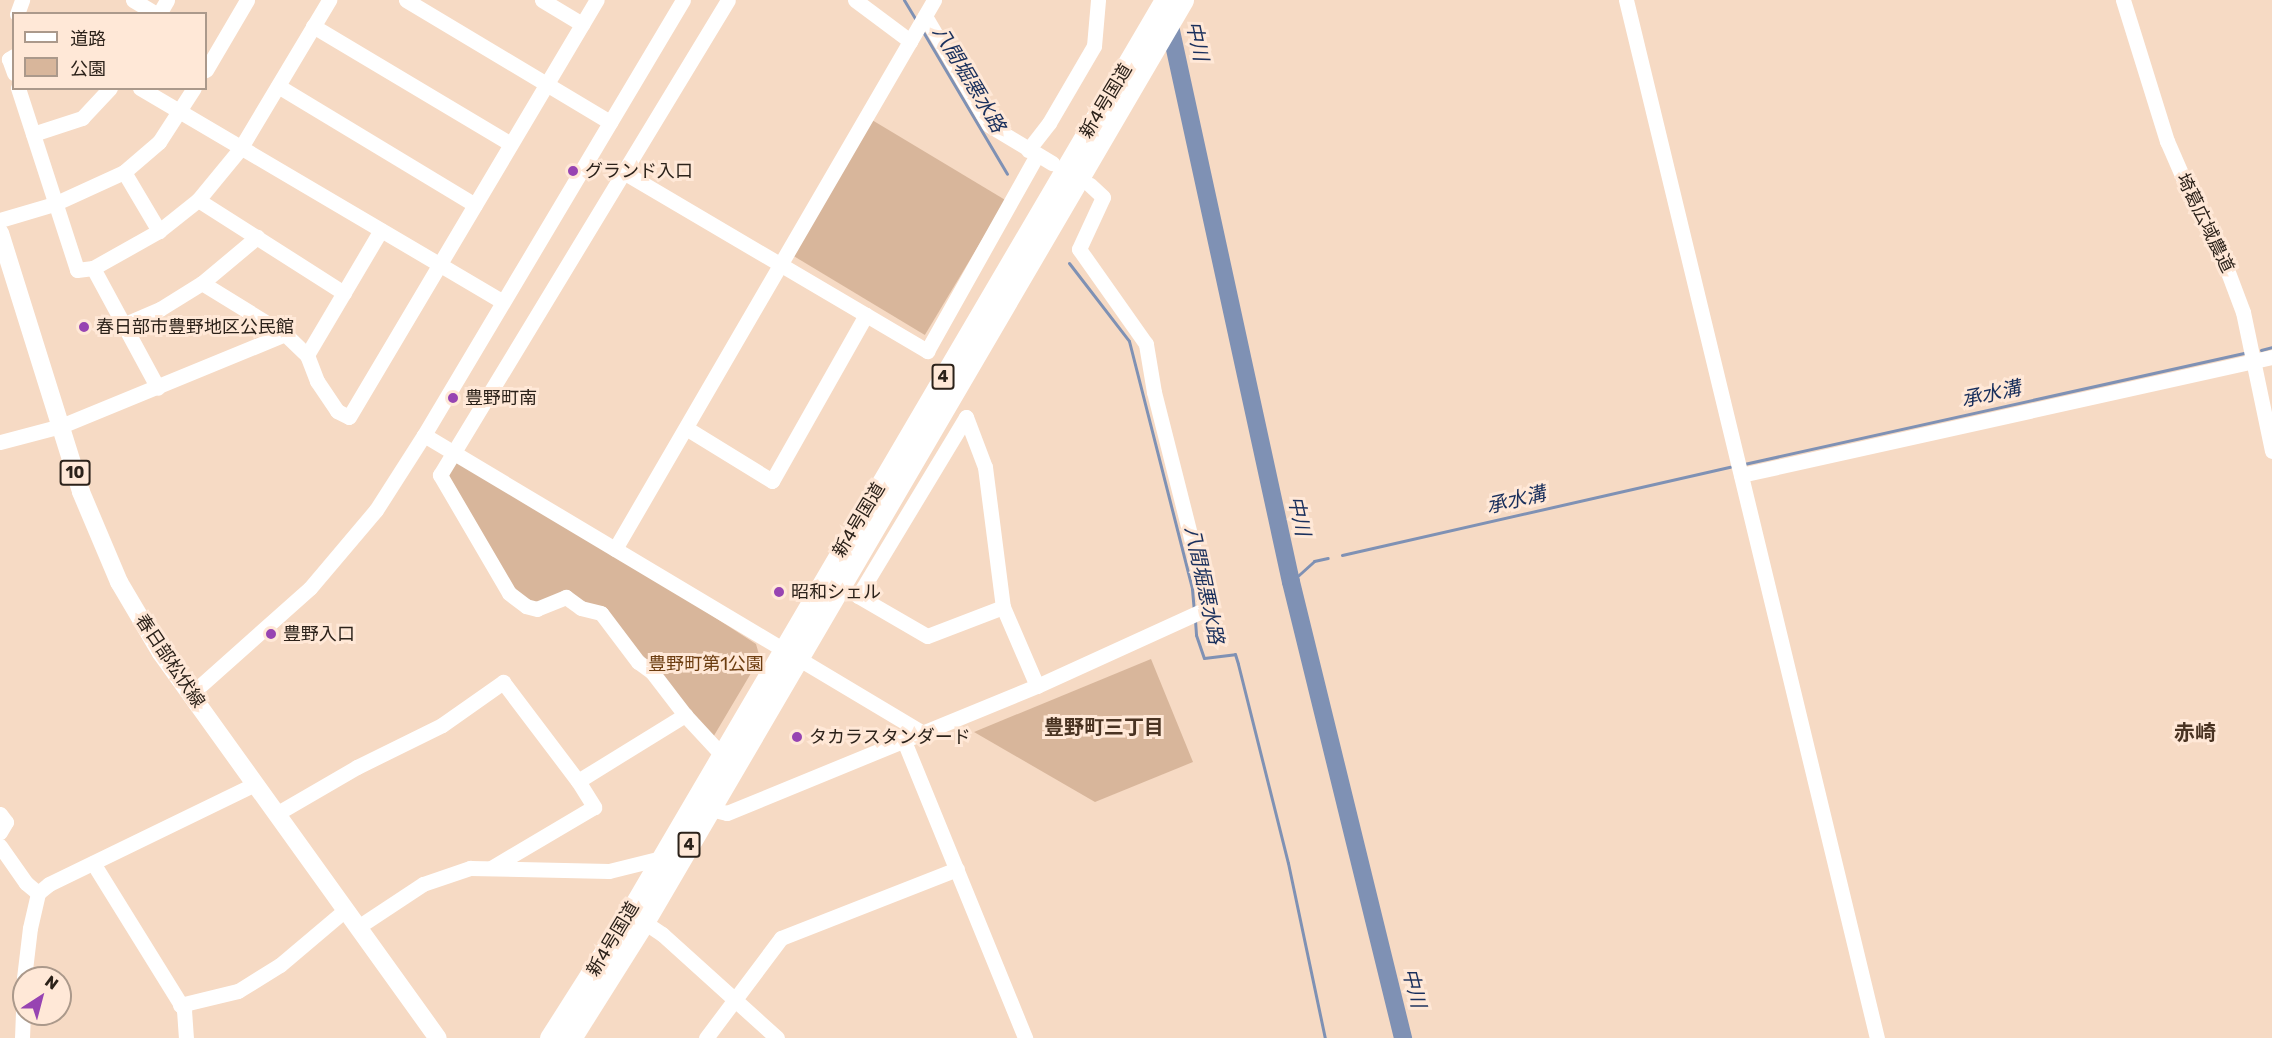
<!DOCTYPE html>
<meta charset="utf-8">
<style>
body{margin:0}
#map{position:relative;width:2272px;height:1038px;overflow:hidden;background:#f6dac4;font-family:Rubik,"Noto Sans JP",sans-serif}
div>[style]{position:absolute}
.green>*{inset:0;background:#d8b69b;transform-origin:0 0}
.stream>*{height:3px;margin:-1.5px;padding:0 1.5px;transform-origin:1.5px;border-radius:1.5px;background:#7f91b4}
.river>*{height:18px;margin:-9px;padding:0 9px;transform-origin:9px;border-radius:9px;background:#7f91b4}
.minor>*{height:15px;margin:-7.5px;padding:0 7.5px;transform-origin:7.5px;border-radius:7.5px;background:#fff}
.major>*{height:18px;margin:-9px;padding:0 9px;transform-origin:9px;border-radius:9px;background:#fff}
.highway>*{height:21px;margin:-10.5px;padding:0 10.5px;transform-origin:10.5px;border-radius:10.5px;background:#fff}
.dots>*{width:16px;height:16px;translate:-50% -50%;box-sizing:border-box;border:3px solid #ffe8d7;border-radius:50%}
span{translate:-50% -50%;white-space:nowrap;text-align:center;line-height:1.15;-webkit-text-stroke:6px #ffe8d7;paint-order:stroke}
.shield-label span{padding:2px 4px;background:#ffe8d7;border:2px solid;border-radius:4px;-webkit-text-stroke-width:0}
.shield-label{font-size:16px;color:#2c221a;font-weight:700}
.street-label{font-size:18px;color:#2c221a}
.poi-label{font-size:18px;color:#2c221a}
.left{translate:0 -50%;text-align:left}
.park-label{font-size:18px;color:#6c3d10}
.water-label{font-size:20px;color:#192f5c;font-style:italic}
.neighbourhood-label{font-size:20px;color:#493322;font-weight:700}
.quarter-label{font-size:21px;color:#493322;font-weight:700}
.legend{position:absolute;left:12px;top:12px;width:195px;height:78px;box-sizing:border-box;background:#ffe8d7;border:2px solid #ab998b;margin:0;padding:8px 10px;list-style:none;font-size:18px;color:#2c221a}
.legend li{display:flex;align-items:center;gap:12px;height:30px}
.legend b{width:30px;border:2px solid #ab998b}
.north{position:absolute;left:12px;top:966px;width:60px;height:60px;box-sizing:border-box;background:#ffe8d7;border:2px solid #ab998b;border-radius:50%;rotate:36deg;font-size:16px;font-weight:700;line-height:24px;text-align:center;color:#2c221a}
.north::after{content:'';display:block;margin:auto;width:21px;height:27px;background:#9744b2;clip-path:polygon(50% 0,100% 100%,50% 72%,0 100%)}
</style>
<div id="map">
<div class="green">
<i style="left:872px;top:120px;width:156px;height:157px;rotate:31deg"></i>
<i style="clip-path:polygon(453px 460px,674px 591px,756px 644px,760px 658px,712px 739px,584px 604px,534px 604px,522px 598px,504px 579px,446px 478px)"></i>
<i style="clip-path:polygon(1151px 659px,1193px 762px,1095px 802px,974px 732px)"></i>
</div>
<div class="stream">
<i style="left:904px;top:0;width:26px;rotate:59deg"></i>
<i style="left:922px;top:30px;width:167px;rotate:59.4deg"></i>
<i style="left:1069px;top:263px;width:98px;rotate:52.4deg"></i>
<i style="left:1129px;top:341px;width:256px;rotate:75.7deg"></i>
<i style="left:1192px;top:589px;width:21px;rotate:85deg"></i>
<i style="left:2261px;top:350px;width:11px;rotate:-15deg"></i>
<i style="left:1744px;top:464px;width:512px;rotate:-12.52deg"></i>
<i style="left:1342px;top:555px;width:398px;rotate:-12.8deg"></i>
<i style="left:1291px;top:582px;width:31px;rotate:-42deg"></i>
<i style="left:1314px;top:561px;width:14px;rotate:-12deg"></i>
<i style="left:1195px;top:620px;width:15px;rotate:86deg"></i>
<i style="left:1196px;top:635px;width:24px;rotate:71deg"></i>
<i style="left:1204px;top:658px;width:31px;rotate:-7deg"></i>
<i style="left:1235px;top:654px;width:10px;rotate:73deg"></i>
<i style="left:1238px;top:664px;width:205px;rotate:75.9deg"></i>
<i style="left:1288px;top:863px;width:179px;rotate:78.1deg"></i>
</div>
<div class="river">
<i style="left:1168px;top:17px;width:578px;rotate:77.72deg"></i>
<i style="left:1291px;top:582px;width:470px;rotate:76.2deg"></i>
</div>
<div class="minor">
<i style="left:133px;top:0;width:27px;rotate:31deg"></i>
<i style="left:406px;top:0;width:238px;rotate:30.9deg"></i>
<i style="left:542px;top:0;width:47px;rotate:31deg"></i>
<i style="left:855px;top:0;width:69px;rotate:36.7deg"></i>
<i style="left:1626px;top:0;width:1068px;rotate:76.41deg"></i>
<i style="left:2123px;top:0;width:148px;rotate:72.7deg"></i>
<i style="left:2167px;top:141px;width:52px;rotate:66.4deg"></i>
<i style="left:2188px;top:189px;width:53px;rotate:60.5deg"></i>
<i style="left:2214px;top:235px;width:82px;rotate:69.4deg"></i>
<i style="left:2243px;top:312px;width:142px;rotate:78.2deg"></i>
<i style="left:17px;top:14px;width:15px;rotate:-70deg"></i>
<i style="left:159px;top:14px;width:16px;rotate:-60deg"></i>
<i style="left:925px;top:16px;width:126px;rotate:59.6deg"></i>
<i style="left:989px;top:125px;width:74px;rotate:31.1deg"></i>
<i style="left:313px;top:26px;width:230px;rotate:30.8deg"></i>
<i style="left:14px;top:56px;width:6px;rotate:149deg"></i>
<i style="left:9px;top:59px;width:15px;rotate:70deg"></i>
<i style="left:206px;top:70px;width:81px;rotate:-59.6deg"></i>
<i style="left:278px;top:86px;width:230px;rotate:31.1deg"></i>
<i style="left:18px;top:88px;width:191px;rotate:72deg"></i>
<i style="left:77px;top:270px;width:16px;rotate:-7deg"></i>
<i style="left:93px;top:268px;width:76px;rotate:-29.3deg"></i>
<i style="left:159px;top:231px;width:50px;rotate:-38.5deg"></i>
<i style="left:198px;top:200px;width:66px;rotate:-50.5deg"></i>
<i style="left:240px;top:149px;width:174px;rotate:-59.1deg"></i>
<i style="left:140px;top:88px;width:421px;rotate:30.5deg"></i>
<i style="left:33px;top:134px;width:52px;rotate:-18.1deg"></i>
<i style="left:82px;top:118px;width:41px;rotate:-47deg"></i>
<i style="left:1028px;top:150px;width:34px;rotate:-52deg"></i>
<i style="left:1049px;top:123px;width:89px;rotate:-59.7deg"></i>
<i style="left:1094px;top:46px;width:46px;rotate:-85deg"></i>
<i style="left:124px;top:172px;width:69px;rotate:59.3deg"></i>
<i style="left:625px;top:173px;width:351px;rotate:30.5deg"></i>
<i style="left:927px;top:351px;width:225px;rotate:-60.7deg"></i>
<i style="left:198px;top:200px;width:173px;rotate:32.5deg"></i>
<i style="left:0;top:220px;width:56px;rotate:-16.5deg"></i>
<i style="left:54px;top:204px;width:77px;rotate:-24.6deg"></i>
<i style="left:124px;top:172px;width:46px;rotate:-40.6deg"></i>
<i style="left:159px;top:142px;width:64px;rotate:-57.1deg"></i>
<i style="left:93px;top:268px;width:136px;rotate:61.6deg"></i>
<i style="left:202px;top:283px;width:97px;rotate:31.6deg"></i>
<i style="left:285px;top:334px;width:30px;rotate:44deg"></i>
<i style="left:307px;top:355px;width:28px;rotate:69deg"></i>
<i style="left:317px;top:381px;width:36px;rotate:56deg"></i>
<i style="left:337px;top:411px;width:13px;rotate:27deg"></i>
<i style="left:349px;top:417px;width:485px;rotate:-59.3deg"></i>
<i style="left:123px;top:325px;width:40px;rotate:-23.4deg"></i>
<i style="left:160px;top:309px;width:49px;rotate:-31.8deg"></i>
<i style="left:202px;top:283px;width:72px;rotate:-39.9deg"></i>
<i style="left:307px;top:355px;width:145px;rotate:-59.4deg"></i>
<i style="left:966px;top:417px;width:53px;rotate:69.2deg"></i>
<i style="left:985px;top:467px;width:141px;rotate:82.7deg"></i>
<i style="left:1003px;top:607px;width:81px;rotate:159.1deg"></i>
<i style="left:927px;top:636px;width:80px;rotate:-149.9deg"></i>
<i style="left:858px;top:596px;width:209px;rotate:-58.9deg"></i>
<i style="left:686px;top:428px;width:101px;rotate:31.6deg"></i>
<i style="left:772px;top:481px;width:191px;rotate:-60.5deg"></i>
<i style="left:424px;top:435px;width:581px;rotate:30.85deg"></i>
<i style="left:0;top:442px;width:63px;rotate:-14.7deg"></i>
<i style="left:61px;top:426px;width:242px;rotate:-22.3deg"></i>
<i style="left:1741px;top:475px;width:544px;rotate:-12.53deg"></i>
<i style="left:615px;top:549px;width:635px;rotate:-59.84deg"></i>
<i style="left:1003px;top:607px;width:86px;rotate:66.7deg"></i>
<i style="left:191px;top:694px;width:159px;rotate:-41.7deg"></i>
<i style="left:310px;top:588px;width:102px;rotate:-49.8deg"></i>
<i style="left:376px;top:510px;width:89px;rotate:-57.4deg"></i>
<i style="left:424px;top:435px;width:506px;rotate:-59.23deg"></i>
<i style="left:904px;top:741px;width:321px;rotate:67.8deg"></i>
<i style="left:721px;top:754px;width:53px;rotate:-132.7deg"></i>
<i style="left:685px;top:715px;width:54px;rotate:-127.5deg"></i>
<i style="left:652px;top:672px;width:17px;rotate:-144deg"></i>
<i style="left:638px;top:662px;width:61px;rotate:-127.1deg"></i>
<i style="left:601px;top:613px;width:21px;rotate:-166deg"></i>
<i style="left:581px;top:608px;width:19px;rotate:-144deg"></i>
<i style="left:566px;top:597px;width:31px;rotate:158deg"></i>
<i style="left:537px;top:609px;width:11px;rotate:-165deg"></i>
<i style="left:526px;top:606px;width:21px;rotate:-143deg"></i>
<i style="left:509px;top:593px;width:137px;rotate:-120.3deg"></i>
<i style="left:440px;top:475px;width:555px;rotate:-58.77deg"></i>
<i style="left:578px;top:781px;width:126px;rotate:-31.7deg"></i>
<i style="left:710px;top:809px;width:17px;rotate:13deg"></i>
<i style="left:727px;top:813px;width:335px;rotate:-22.3deg"></i>
<i style="left:1037px;top:686px;width:186px;rotate:-24.5deg"></i>
<i style="left:1206px;top:609px;width:60px;rotate:-101.5deg"></i>
<i style="left:1194px;top:550px;width:163px;rotate:-104.2deg"></i>
<i style="left:1154px;top:392px;width:49px;rotate:-99.5deg"></i>
<i style="left:1146px;top:344px;width:116px;rotate:-125.2deg"></i>
<i style="left:1079px;top:249px;width:57px;rotate:-65.2deg"></i>
<i style="left:1103px;top:197px;width:18px;rotate:-137deg"></i>
<i style="left:0;top:814px;width:10px;rotate:53deg"></i>
<i style="left:6px;top:822px;width:12px;rotate:121deg"></i>
<i style="left:276px;top:814px;width:94px;rotate:-30.1deg"></i>
<i style="left:357px;top:767px;width:95px;rotate:-26.3deg"></i>
<i style="left:442px;top:725px;width:75px;rotate:-35.2deg"></i>
<i style="left:503px;top:682px;width:124px;rotate:52.9deg"></i>
<i style="left:578px;top:781px;width:31px;rotate:58deg"></i>
<i style="left:594px;top:807px;width:120px;rotate:149.4deg"></i>
<i style="left:0;top:846px;width:45px;rotate:54.9deg"></i>
<i style="left:26px;top:883px;width:16px;rotate:40deg"></i>
<i style="left:93px;top:863px;width:173px;rotate:58.2deg"></i>
<i style="left:184px;top:1010px;width:28px;rotate:86deg"></i>
<i style="left:644px;top:922px;width:22px;rotate:34deg"></i>
<i style="left:662px;top:934px;width:155px;rotate:42.1deg"></i>
<i style="left:358px;top:927px;width:78px;rotate:-33.5deg"></i>
<i style="left:423px;top:884px;width:50px;rotate:-18.8deg"></i>
<i style="left:470px;top:868px;width:139px;rotate:1.2deg"></i>
<i style="left:609px;top:871px;width:54px;rotate:-14deg"></i>
<i style="left:24px;top:978px;width:50px;rotate:-83.2deg"></i>
<i style="left:30px;top:928px;width:36px;rotate:-77deg"></i>
<i style="left:38px;top:893px;width:14px;rotate:-39deg"></i>
<i style="left:49px;top:884px;width:229px;rotate:-25.9deg"></i>
<i style="left:180px;top:1005px;width:60px;rotate:-13.6deg"></i>
<i style="left:238px;top:991px;width:49px;rotate:-31.8deg"></i>
<i style="left:280px;top:965px;width:85px;rotate:-40.2deg"></i>
<i style="left:22px;top:1038px;width:53px;rotate:-87.8deg"></i>
<i style="left:706px;top:1038px;width:125px;rotate:-53.1deg"></i>
<i style="left:781px;top:938px;width:189px;rotate:-21.4deg"></i>
</div>
<div class="major">
<i style="left:0;top:233px;width:271px;rotate:72.6deg"></i>
<i style="left:81px;top:492px;width:98px;rotate:67.1deg"></i>
<i style="left:119px;top:582px;width:82px;rotate:59.4deg"></i>
<i style="left:161px;top:653px;width:474px;rotate:54.3deg"></i>
</div>
<div class="highway">
<i style="left:550px;top:1038px;width:159px;rotate:-57.6deg"></i>
<i style="left:635px;top:904px;width:1048px;rotate:-59.62deg"></i>
<i style="left:571px;top:1038px;width:137px;rotate:-57.8deg"></i>
<i style="left:644px;top:922px;width:1068px;rotate:-59.69deg"></i>
</div>
<div class="dots">
<i style="left:573px;top:171px;background:#9744b2"></i>
<i style="left:84px;top:327px;background:#9744b2"></i>
<i style="left:453px;top:398px;background:#9744b2"></i>
<i style="left:779px;top:592px;background:#9744b2"></i>
<i style="left:271px;top:634px;background:#9744b2"></i>
<i style="left:797px;top:737px;background:#9744b2"></i>
</div>
<div class="shield-label">
<span style="left:943px;top:377px">4</span>
<span style="left:75px;top:473px">10</span>
<span style="left:689px;top:845px">4</span>
</div>
<div class="street-label">
<span style="left:1106px;top:101px;rotate:-59deg">新4号国道</span>
<span style="left:2205px;top:223px;rotate:64deg">埼葛広域農道</span>
<span style="left:859px;top:520px;rotate:-59deg">新4号国道</span>
<span style="left:170px;top:661px;rotate:56deg">春日部松伏線</span>
<span style="left:613px;top:939px;rotate:-59deg">新4号国道</span>
</div>
<div class="poi-label">
<span class="left" style="left:585px;top:171px">グランド入口</span>
<span class="left" style="left:96px;top:327px">春日部市豊野地区公民館</span>
<span class="left" style="left:465px;top:398px">豊野町南</span>
<span class="left" style="left:791px;top:592px">昭和シェル</span>
<span class="left" style="left:283px;top:634px">豊野入口</span>
<span class="left" style="left:809px;top:737px">タカラスタンダード</span>
</div>
<div class="park-label">
<span style="left:706px;top:664px">豊野町第1公園</span>
</div>
<div class="water-label">
<span style="left:1197px;top:41px;rotate:78deg">中川</span>
<span style="left:969px;top:79px;rotate:59deg">八間堀悪水路</span>
<span style="left:1991px;top:394px;rotate:-12deg">承水溝</span>
<span style="left:1516px;top:500px;rotate:-13deg">承水溝</span>
<span style="left:1299px;top:516px;rotate:78deg">中川</span>
<span style="left:1204px;top:585px;rotate:78deg">八間堀悪水路</span>
<span style="left:1414px;top:988px;rotate:76deg">中川</span>
</div>
<div class="neighbourhood-label">
<span style="left:1104px;top:727px">豊野町三丁目</span>
</div>
<div class="quarter-label">
<span style="left:2195px;top:733px">赤崎</span>
</div>
<ul class="legend">
<li><b style="height:8px;background:#fff"></b>道路</li>
<li><b style="height:16px;background:#d8b69b"></b>公園</li>
</ul>
<div class="north">N</div>
</div>
